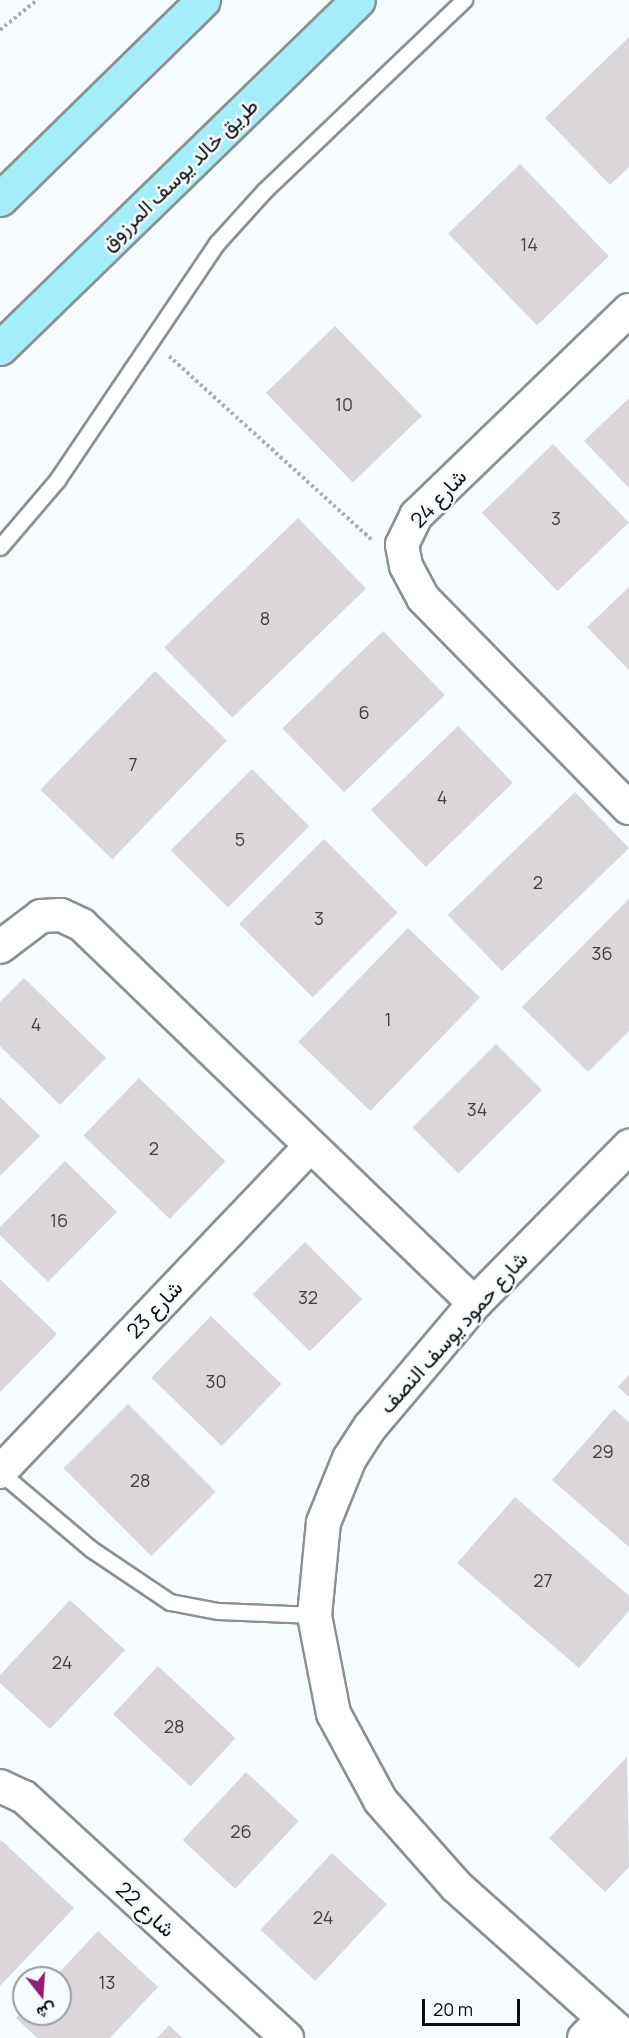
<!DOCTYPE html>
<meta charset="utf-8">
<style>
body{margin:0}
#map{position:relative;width:629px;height:2038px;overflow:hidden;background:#f6fcfd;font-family:Manrope,Vazirmatn,sans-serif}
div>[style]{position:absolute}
.building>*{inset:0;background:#dad6d9;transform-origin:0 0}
.path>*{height:4px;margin-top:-2px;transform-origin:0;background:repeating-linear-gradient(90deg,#aaafb0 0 3px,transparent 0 6px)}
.roads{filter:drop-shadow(2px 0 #8b9091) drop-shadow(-2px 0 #8b9091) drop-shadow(0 2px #8b9091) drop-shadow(0 -2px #8b9091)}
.lane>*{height:15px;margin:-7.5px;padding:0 7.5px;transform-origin:7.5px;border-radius:7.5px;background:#fff}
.street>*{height:32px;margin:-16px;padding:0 16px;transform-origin:16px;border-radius:16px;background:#fff}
.secondary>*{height:33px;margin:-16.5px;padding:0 16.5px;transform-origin:16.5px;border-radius:16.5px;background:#fff}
.primary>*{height:33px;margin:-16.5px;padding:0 16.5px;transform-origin:16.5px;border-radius:16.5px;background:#a3eefa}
span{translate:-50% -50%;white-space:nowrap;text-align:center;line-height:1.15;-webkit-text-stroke:5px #f6fcfd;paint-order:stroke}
.number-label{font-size:18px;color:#403f41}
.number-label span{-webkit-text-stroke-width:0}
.street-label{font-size:21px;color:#0c0d0e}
.north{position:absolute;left:12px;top:1966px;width:60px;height:60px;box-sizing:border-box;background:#f6fcfd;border:2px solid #989c9d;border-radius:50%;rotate:163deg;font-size:16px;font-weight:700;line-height:24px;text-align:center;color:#0c0d0e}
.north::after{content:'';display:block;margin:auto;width:21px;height:27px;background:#941b78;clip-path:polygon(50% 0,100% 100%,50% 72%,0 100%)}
.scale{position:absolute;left:422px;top:1999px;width:98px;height:27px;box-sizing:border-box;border:3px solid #0c0d0e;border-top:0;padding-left:8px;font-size:18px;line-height:21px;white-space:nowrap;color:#0c0d0e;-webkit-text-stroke:4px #f6fcfd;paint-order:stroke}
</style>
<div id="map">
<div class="building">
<i style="clip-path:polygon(629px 37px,629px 167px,610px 185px,545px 118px)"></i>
<i style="left:520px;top:164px;width:128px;height:100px;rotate:46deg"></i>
<i style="left:335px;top:326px;width:125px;height:96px;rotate:46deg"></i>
<i style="clip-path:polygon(629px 398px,629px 488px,584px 441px)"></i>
<i style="left:553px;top:444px;width:109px;height:99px;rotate:46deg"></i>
<i style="left:298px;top:518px;width:98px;height:186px;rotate:46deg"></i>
<i style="clip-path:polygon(629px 587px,629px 670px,587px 627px)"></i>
<i style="left:383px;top:631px;width:89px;height:140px;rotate:46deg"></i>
<i style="left:155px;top:671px;width:100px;height:165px;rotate:44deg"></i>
<i style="left:458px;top:726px;width:79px;height:121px;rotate:46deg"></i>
<i style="left:252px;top:769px;width:81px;height:115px;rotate:45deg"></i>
<i style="left:575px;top:792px;width:78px;height:177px;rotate:46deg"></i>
<i style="left:324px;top:839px;width:104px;height:120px;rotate:45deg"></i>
<i style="clip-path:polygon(629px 899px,629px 1031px,588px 1072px,522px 1007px)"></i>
<i style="left:408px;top:928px;width:100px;height:158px;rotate:44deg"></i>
<i style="clip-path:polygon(24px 978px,106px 1058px,60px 1105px,0 1046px,0 1002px)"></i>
<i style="left:496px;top:1044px;width:65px;height:118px;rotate:45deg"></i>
<i style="left:139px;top:1078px;width:120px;height:80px;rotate:44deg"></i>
<i style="clip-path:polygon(0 1097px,40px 1136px,0 1176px)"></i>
<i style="clip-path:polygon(65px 1161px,117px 1212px,48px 1282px,0 1235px,0 1227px)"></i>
<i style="left:305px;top:1242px;width:81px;height:74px;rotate:45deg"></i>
<i style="clip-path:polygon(0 1279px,57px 1334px,0 1392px)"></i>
<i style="left:211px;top:1316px;width:98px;height:86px;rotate:44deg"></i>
<i style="clip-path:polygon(629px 1375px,629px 1397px,618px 1387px)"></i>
<i style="left:128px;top:1404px;width:124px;height:91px;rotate:45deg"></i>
<i style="clip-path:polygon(614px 1409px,629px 1422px,629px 1547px,552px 1480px)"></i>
<i style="clip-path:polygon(515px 1497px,629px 1596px,629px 1611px,579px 1668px,457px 1563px)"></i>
<i style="clip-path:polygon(70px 1600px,125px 1650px,50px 1729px,0 1683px,0 1675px)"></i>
<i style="left:158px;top:1666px;width:106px;height:66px;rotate:43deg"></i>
<i style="clip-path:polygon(627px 1757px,629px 1867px,605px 1892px,549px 1838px)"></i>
<i style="left:246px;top:1772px;width:72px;height:93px;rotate:43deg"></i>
<i style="clip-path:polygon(1px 1840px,74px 1908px,0 1986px,0 1842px)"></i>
<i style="left:332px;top:1853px;width:75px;height:105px;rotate:43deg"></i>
<i style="clip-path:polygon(98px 1931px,158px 1987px,110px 2038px,37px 2038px,16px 2018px,24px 2010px,60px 2014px,60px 1978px,54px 1978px)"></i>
<i style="clip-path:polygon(169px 2025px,182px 2038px,157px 2038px)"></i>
</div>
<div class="path">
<i style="left:0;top:30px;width:48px;rotate:-39deg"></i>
<i style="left:169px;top:356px;width:274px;rotate:42.2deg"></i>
</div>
<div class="roads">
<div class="lane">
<i style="left:0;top:547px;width:88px;rotate:-49.6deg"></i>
<i style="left:57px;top:480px;width:286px;rotate:-56deg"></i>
<i style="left:217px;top:243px;width:70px;rotate:-47.9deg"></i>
<i style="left:264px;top:191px;width:277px;rotate:-43.7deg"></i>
<i style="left:0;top:1472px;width:119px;rotate:40.2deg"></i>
<i style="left:91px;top:1549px;width:95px;rotate:33.9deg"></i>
<i style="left:170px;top:1602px;width:49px;rotate:10.6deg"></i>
<i style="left:218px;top:1611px;width:96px;rotate:2.4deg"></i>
</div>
<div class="street">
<i style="left:629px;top:310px;width:296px;rotate:136deg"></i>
<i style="left:416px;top:516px;width:32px;rotate:116deg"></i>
<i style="left:402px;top:545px;width:21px;rotate:79deg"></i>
<i style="left:406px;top:566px;width:36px;rotate:62deg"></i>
<i style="left:423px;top:598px;width:294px;rotate:45.6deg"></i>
<i style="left:0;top:947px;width:51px;rotate:-37.1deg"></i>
<i style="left:41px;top:916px;width:20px;rotate:-3deg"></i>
<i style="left:61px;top:915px;width:23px;rotate:25deg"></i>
<i style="left:82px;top:925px;width:545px;rotate:43.96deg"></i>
<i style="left:0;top:1472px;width:448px;rotate:-46.4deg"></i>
<i style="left:0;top:1786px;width:26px;rotate:25deg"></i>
<i style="left:24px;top:1797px;width:357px;rotate:42.5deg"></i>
<i style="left:584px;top:2038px;width:28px;rotate:-46deg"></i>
</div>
<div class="secondary">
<i style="left:626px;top:2038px;width:228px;rotate:-138.2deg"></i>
<i style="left:456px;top:1886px;width:115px;rotate:-131.5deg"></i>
<i style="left:380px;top:1800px;width:99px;rotate:-118.4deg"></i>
<i style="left:333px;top:1713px;width:100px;rotate:-101deg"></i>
<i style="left:314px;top:1615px;width:93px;rotate:-84.5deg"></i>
<i style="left:323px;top:1522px;width:69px;rotate:-67.9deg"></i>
<i style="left:349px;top:1458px;width:38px;rotate:-57deg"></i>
<i style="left:370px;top:1426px;width:161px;rotate:-49.8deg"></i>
<i style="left:474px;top:1303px;width:221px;rotate:-45.4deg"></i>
</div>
<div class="primary">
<i style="left:0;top:199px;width:284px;rotate:-44.4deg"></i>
<i style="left:0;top:348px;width:499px;rotate:-44.2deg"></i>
</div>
</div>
<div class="number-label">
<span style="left:529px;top:244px">14</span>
<span style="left:344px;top:404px">10</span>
<span style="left:556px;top:518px">3</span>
<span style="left:265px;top:618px">8</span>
<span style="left:364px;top:712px">6</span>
<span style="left:133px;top:764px">7</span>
<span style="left:442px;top:797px">4</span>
<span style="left:240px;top:839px">5</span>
<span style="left:538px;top:882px">2</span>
<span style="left:319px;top:918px">3</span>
<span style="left:602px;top:953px">36</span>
<span style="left:388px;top:1019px">1</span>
<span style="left:36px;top:1024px">4</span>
<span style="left:477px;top:1109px">34</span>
<span style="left:154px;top:1148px">2</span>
<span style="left:59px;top:1220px">16</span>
<span style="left:308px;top:1297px">32</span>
<span style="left:216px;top:1381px">30</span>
<span style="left:603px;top:1451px">29</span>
<span style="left:140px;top:1480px">28</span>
<span style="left:543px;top:1580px">27</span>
<span style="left:62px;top:1662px">24</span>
<span style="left:174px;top:1726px">28</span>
<span style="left:241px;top:1831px">26</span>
<span style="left:323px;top:1917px">24</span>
<span style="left:107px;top:1982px">13</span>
</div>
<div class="street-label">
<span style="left:179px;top:174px;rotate:-44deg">طريق خالد يوسف المرزوق</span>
<span style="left:438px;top:498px;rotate:-47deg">شارع 24</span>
<span style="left:154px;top:1309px;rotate:-47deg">شارع 23</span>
<span style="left:453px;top:1332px;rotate:-48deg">شارع حمود يوسف النصف</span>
<span style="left:146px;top:1909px;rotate:42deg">شارع 22</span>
</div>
<div class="north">ش</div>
<div class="scale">20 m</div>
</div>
